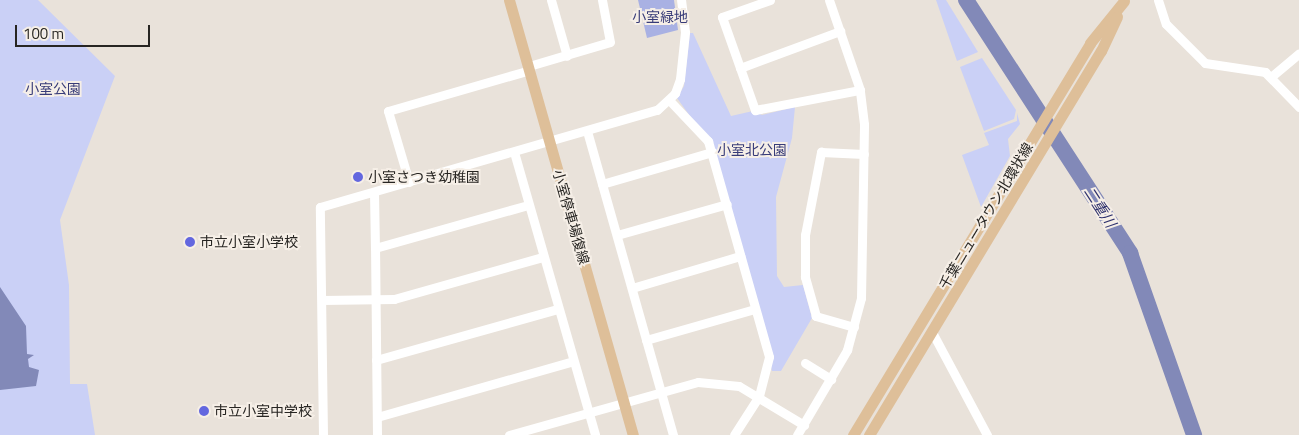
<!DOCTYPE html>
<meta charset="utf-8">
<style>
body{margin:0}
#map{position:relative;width:1299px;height:435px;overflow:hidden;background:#e9e2da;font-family:"Titillium Web","Noto Sans JP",sans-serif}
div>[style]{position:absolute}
.green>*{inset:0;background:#cad0f6}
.forest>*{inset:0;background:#a9b1e3}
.water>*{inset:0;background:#8289b8}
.river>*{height:16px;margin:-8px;padding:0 8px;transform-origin:8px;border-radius:8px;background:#8289b8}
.minor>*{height:9px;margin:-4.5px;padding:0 4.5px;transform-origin:4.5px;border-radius:4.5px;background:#fff}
.major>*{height:11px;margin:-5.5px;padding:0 5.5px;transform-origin:5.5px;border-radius:5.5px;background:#debf99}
.dots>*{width:14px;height:14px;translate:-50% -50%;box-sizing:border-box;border:2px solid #f6efe7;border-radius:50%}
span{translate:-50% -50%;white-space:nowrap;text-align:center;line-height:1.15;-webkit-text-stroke:4px #f6efe7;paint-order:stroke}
.park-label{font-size:14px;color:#373b78}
.poi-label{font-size:14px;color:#272522}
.left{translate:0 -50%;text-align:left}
.street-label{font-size:14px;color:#272522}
.water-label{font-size:15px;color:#2f326e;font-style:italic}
.scale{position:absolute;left:15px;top:25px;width:135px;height:22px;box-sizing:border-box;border:2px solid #272522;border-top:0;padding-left:6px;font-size:15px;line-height:18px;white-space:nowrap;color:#272522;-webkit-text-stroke:4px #f6efe7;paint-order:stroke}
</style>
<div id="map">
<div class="green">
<i style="clip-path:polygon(0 0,38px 0,115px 76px,60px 220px,69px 285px,70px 384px,87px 384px,95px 435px,0 435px)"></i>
<i style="clip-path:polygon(936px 0,946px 0,978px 52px,957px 61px)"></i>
<i style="clip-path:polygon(690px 33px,693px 33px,731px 116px,753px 111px,762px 115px,795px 107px,792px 138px,776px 197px,777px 276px,784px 287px,803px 285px,812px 318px,781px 371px,772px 371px,715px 151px,677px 98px,684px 86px)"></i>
<i style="clip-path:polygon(982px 58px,1016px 110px,1014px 119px,984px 131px,960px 67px)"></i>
<i style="clip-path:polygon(1017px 113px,1020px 124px,1008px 139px,1010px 156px,981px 207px,962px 155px,989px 145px,984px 133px,1017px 121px)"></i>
</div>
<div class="forest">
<i style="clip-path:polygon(638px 0,674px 0,678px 30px,647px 38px)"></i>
</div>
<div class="water">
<i style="clip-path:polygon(0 287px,26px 326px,27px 354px,34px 355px,28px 359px,29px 367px,39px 370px,36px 386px,0 390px)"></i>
</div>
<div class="river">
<i style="left:966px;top:0;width:302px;rotate:57deg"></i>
<i style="left:1130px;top:253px;width:193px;rotate:70.6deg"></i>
</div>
<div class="minor">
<i style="left:551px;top:0;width:58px;rotate:74.1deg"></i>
<i style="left:770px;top:0;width:51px;rotate:160.5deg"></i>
<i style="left:722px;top:17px;width:99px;rotate:70.5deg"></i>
<i style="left:755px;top:110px;width:107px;rotate:-10.8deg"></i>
<i style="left:1158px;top:0;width:25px;rotate:72deg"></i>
<i style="left:1166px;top:24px;width:55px;rotate:45deg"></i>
<i style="left:1205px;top:63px;width:61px;rotate:8.5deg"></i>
<i style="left:1265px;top:72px;width:49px;rotate:45.8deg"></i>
<i style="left:529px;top:66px;width:84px;rotate:-16.5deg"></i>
<i style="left:610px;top:42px;width:43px;rotate:-100.8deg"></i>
<i style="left:740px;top:68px;width:107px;rotate:-20.3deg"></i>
<i style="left:1272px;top:76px;width:35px;rotate:-40deg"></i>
<i style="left:669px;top:100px;width:57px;rotate:46.4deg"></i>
<i style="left:708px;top:141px;width:224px;rotate:74.2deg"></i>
<i style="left:769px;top:357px;width:40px;rotate:104.4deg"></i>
<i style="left:759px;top:396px;width:46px;rotate:122.7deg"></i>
<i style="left:587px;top:131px;width:316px;rotate:74.2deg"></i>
<i style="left:514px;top:152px;width:294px;rotate:74deg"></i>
<i style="left:409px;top:182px;width:74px;rotate:-106.5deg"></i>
<i style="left:388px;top:111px;width:148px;rotate:-16.1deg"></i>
<i style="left:602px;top:184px;width:115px;rotate:-16.2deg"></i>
<i style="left:374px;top:192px;width:56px;rotate:89deg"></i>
<i style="left:617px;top:235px;width:114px;rotate:-15.7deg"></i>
<i style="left:632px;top:288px;width:113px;rotate:-16.5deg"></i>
<i style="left:322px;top:300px;width:72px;rotate:-0.8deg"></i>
<i style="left:394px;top:299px;width:154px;rotate:-15.8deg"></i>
<i style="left:854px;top:327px;width:40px;rotate:-164deg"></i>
<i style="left:816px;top:316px;width:41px;rotate:-105.8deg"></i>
<i style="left:805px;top:277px;width:42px;rotate:-90deg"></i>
<i style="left:805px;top:235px;width:85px;rotate:-79.1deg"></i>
<i style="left:821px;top:152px;width:43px;rotate:2.7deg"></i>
<i style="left:932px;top:332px;width:117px;rotate:61.9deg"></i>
<i style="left:646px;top:340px;width:113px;rotate:-15.9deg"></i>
<i style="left:376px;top:360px;width:189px;rotate:-15.7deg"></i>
<i style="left:805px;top:363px;width:31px;rotate:32deg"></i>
<i style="left:377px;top:417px;width:204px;rotate:-15.9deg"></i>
<i style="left:323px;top:435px;width:228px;rotate:-90.8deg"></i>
<i style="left:320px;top:207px;width:351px;rotate:-16.1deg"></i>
<i style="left:657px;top:110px;width:25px;rotate:-43deg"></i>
<i style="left:675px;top:93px;width:15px;rotate:-70deg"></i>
<i style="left:680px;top:79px;width:47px;rotate:-83.9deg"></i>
<i style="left:685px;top:32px;width:32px;rotate:-97deg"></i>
<i style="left:377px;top:435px;width:187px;rotate:-90.6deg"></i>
<i style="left:375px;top:248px;width:159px;rotate:-15.7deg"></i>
<i style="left:509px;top:435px;width:196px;rotate:-15.7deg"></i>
<i style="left:698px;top:382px;width:41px;rotate:5.6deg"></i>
<i style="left:739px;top:386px;width:76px;rotate:31deg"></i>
<i style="left:797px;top:435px;width:99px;rotate:-59.5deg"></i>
<i style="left:847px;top:350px;width:54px;rotate:-74.9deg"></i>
<i style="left:861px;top:298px;width:174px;rotate:-89deg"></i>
<i style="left:864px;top:124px;width:34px;rotate:-97deg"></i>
<i style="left:860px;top:90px;width:95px;rotate:-109deg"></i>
</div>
<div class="major">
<i style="left:509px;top:0;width:452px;rotate:74.1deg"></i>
<i style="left:853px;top:435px;width:458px;rotate:-58.8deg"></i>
<i style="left:1090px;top:43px;width:54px;rotate:-51deg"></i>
<i style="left:869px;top:435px;width:449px;rotate:-58.9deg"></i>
<i style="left:1101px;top:51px;width:38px;rotate:-65deg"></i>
</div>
<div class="dots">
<i style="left:358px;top:177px;background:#6367df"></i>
<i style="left:190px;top:242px;background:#6367df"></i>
<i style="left:204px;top:411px;background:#6367df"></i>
</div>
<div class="park-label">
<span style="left:660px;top:17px">小室緑地</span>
<span style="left:53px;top:89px">小室公園</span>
<span style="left:752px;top:150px">小室北公園</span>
</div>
<div class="poi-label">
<span class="left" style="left:368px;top:177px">小室さつき幼稚園</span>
<span class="left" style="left:200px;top:242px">市立小室小学校</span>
<span class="left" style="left:214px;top:411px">市立小室中学校</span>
</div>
<div class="street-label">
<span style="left:986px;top:216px;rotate:-59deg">千葉ニュータウン北環状線</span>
<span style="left:571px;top:217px;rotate:74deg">小室停車場復線</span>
</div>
<div class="water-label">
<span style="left:1100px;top:207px;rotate:57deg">二重川</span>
</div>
<div class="scale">100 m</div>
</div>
